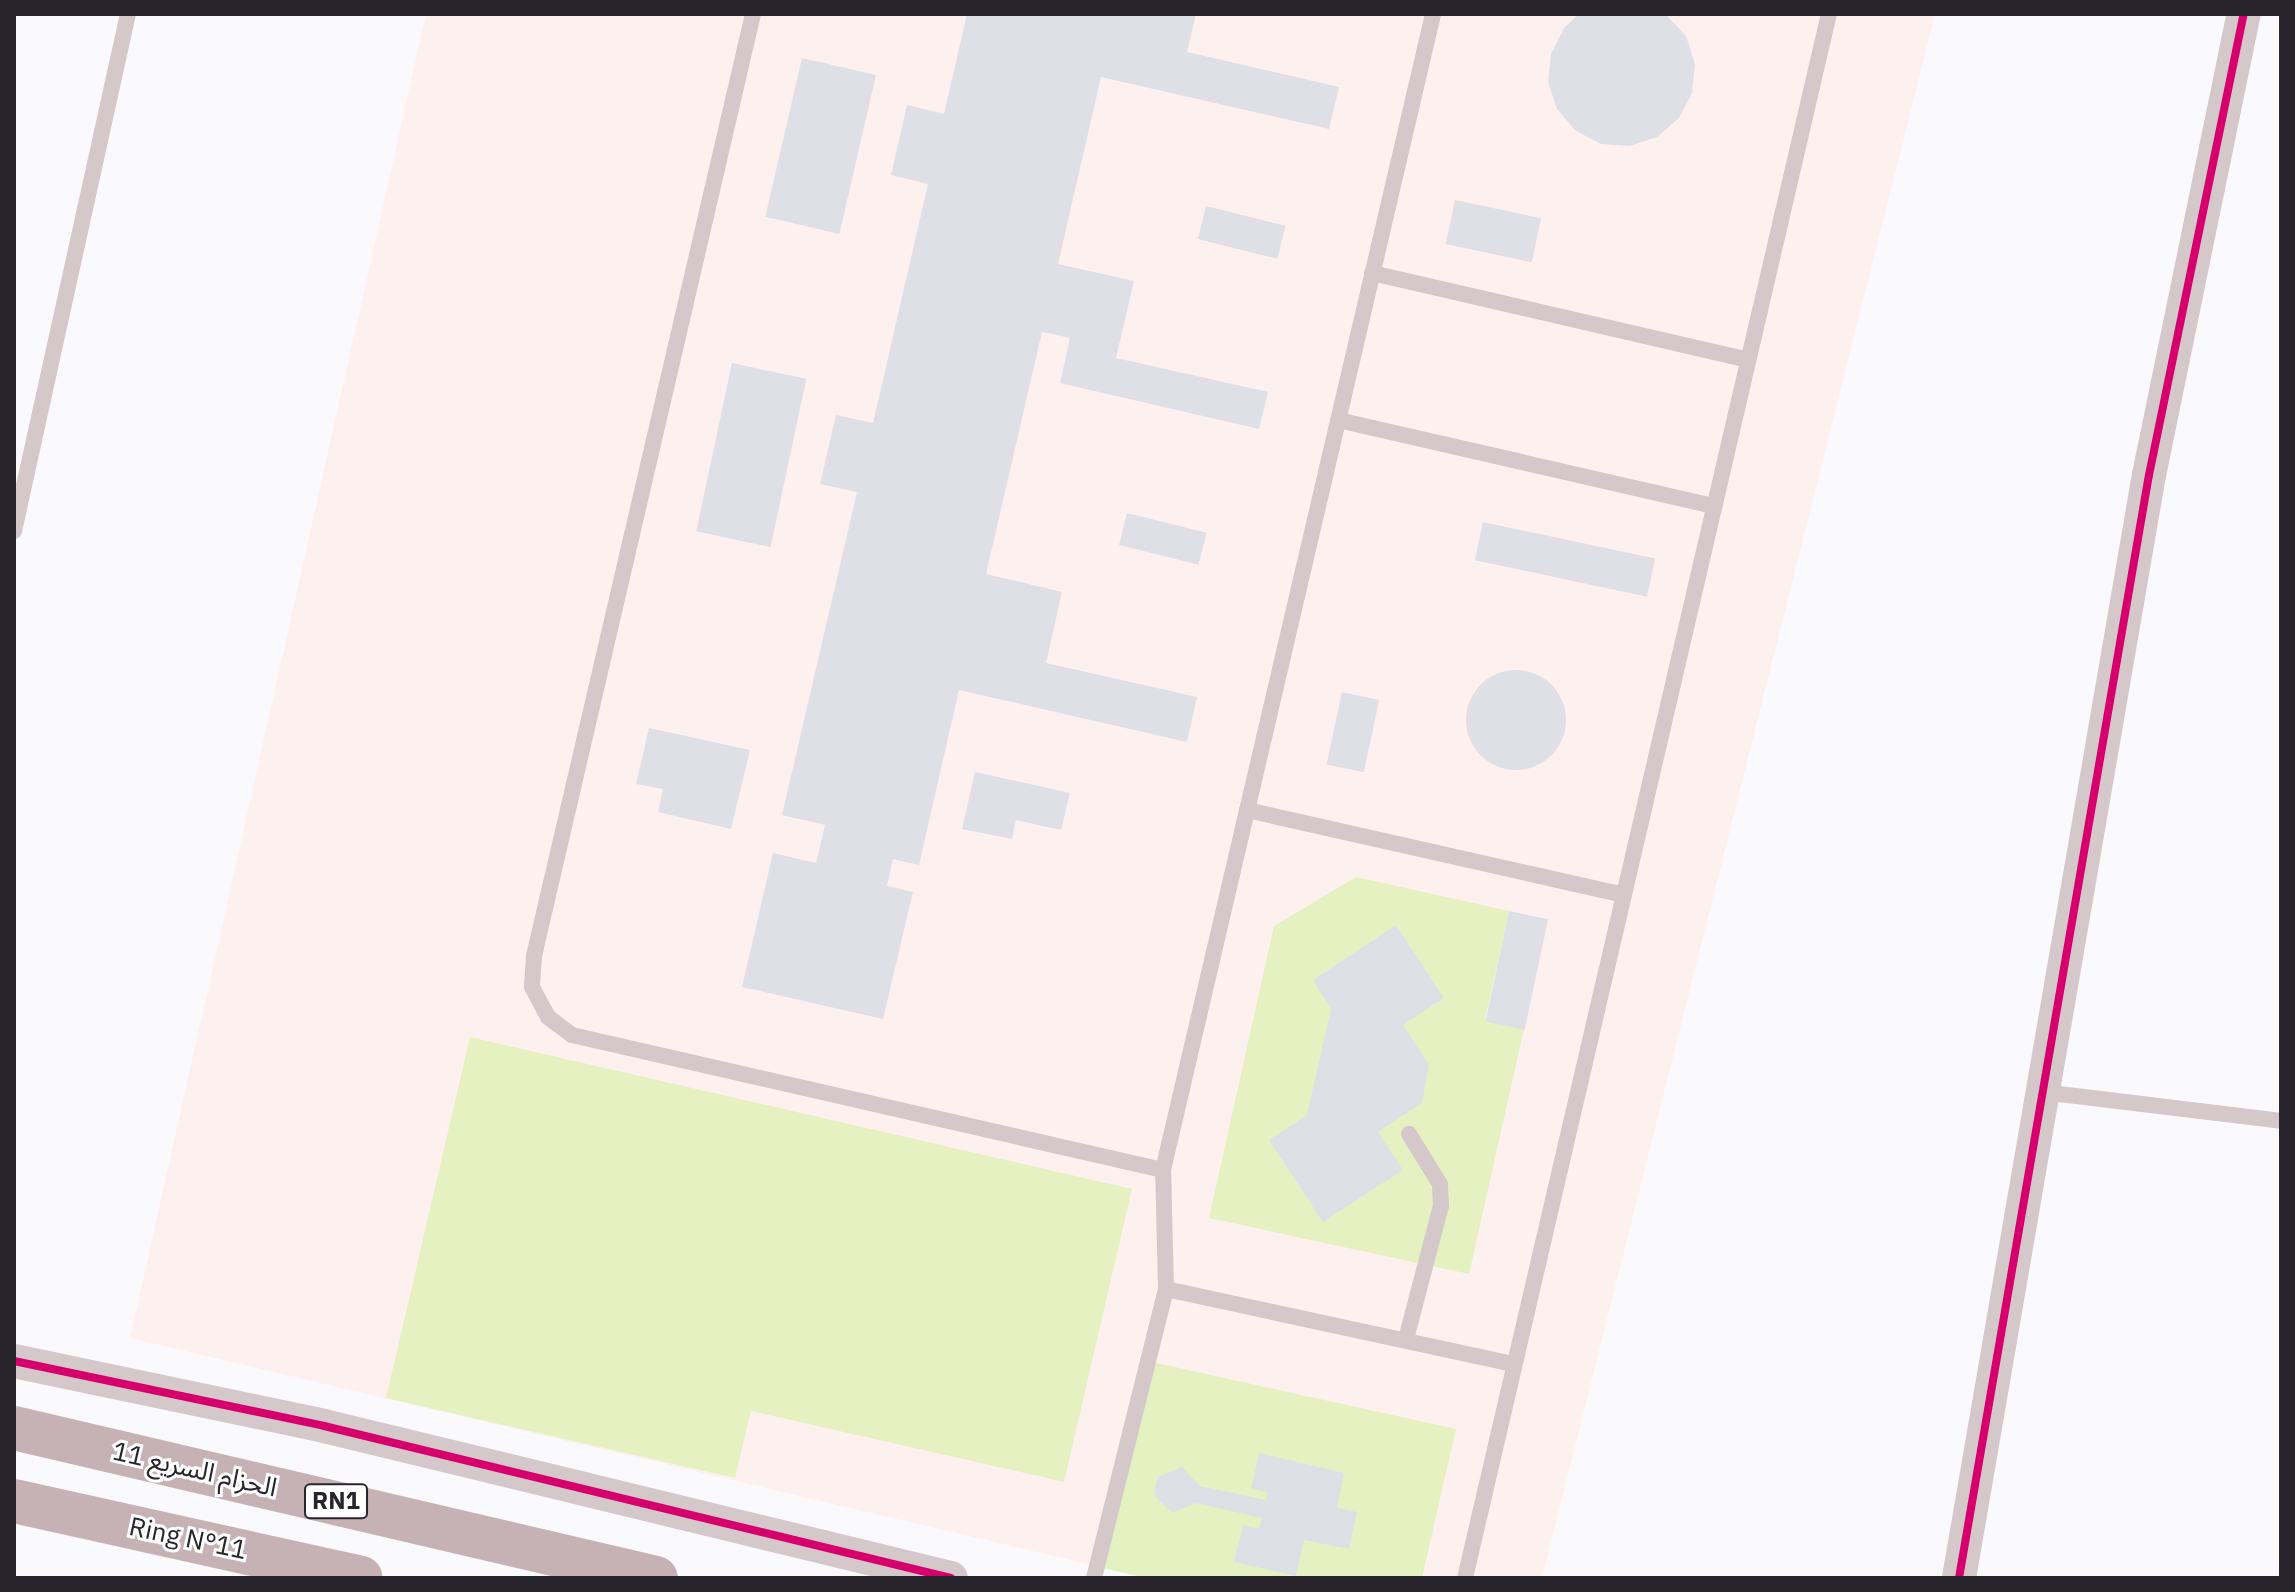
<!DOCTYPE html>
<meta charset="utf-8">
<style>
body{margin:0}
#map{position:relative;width:2295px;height:1592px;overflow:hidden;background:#faf9fc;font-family:"IBM Plex Sans","Noto Sans Arabic",sans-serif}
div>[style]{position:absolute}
.industrial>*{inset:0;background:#fdf1ef}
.green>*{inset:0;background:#e6f1c2}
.building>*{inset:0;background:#dfdfe6;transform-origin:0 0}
.round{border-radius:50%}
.service>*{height:16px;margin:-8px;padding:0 8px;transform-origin:8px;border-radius:8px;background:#d5c8ca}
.minor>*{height:34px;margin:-17px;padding:0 17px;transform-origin:17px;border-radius:17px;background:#d5c8ca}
.trunk>*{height:44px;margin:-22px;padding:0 22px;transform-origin:22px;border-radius:22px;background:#c6b2b5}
.cycleway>*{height:8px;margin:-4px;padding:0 4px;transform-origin:4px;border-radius:4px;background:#d6006c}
span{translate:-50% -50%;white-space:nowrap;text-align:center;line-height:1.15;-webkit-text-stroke:6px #fff;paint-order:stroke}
.shield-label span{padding:2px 6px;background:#fff;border:2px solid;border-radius:6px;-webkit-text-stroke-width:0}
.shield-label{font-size:24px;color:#28242c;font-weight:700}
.street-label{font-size:26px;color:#28242c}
.frame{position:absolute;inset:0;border:16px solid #28242c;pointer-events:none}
</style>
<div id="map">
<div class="industrial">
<i style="clip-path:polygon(426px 14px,1935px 14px,1542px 1578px,1147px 1578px,130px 1338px)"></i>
</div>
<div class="green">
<i style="clip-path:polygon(1356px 877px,1509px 911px,1485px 1020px,1524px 1029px,1469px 1274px,1209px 1218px,1274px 926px)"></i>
<i style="clip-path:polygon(470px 1037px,1132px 1189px,1064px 1482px,751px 1411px,735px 1478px,386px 1398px)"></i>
<i style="clip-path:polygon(1148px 1361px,1456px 1429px,1422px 1578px,1147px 1578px,1102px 1568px)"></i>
</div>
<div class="building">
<i style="clip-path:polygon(967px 14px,1196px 14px,1187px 52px,1339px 87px,1329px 129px,1101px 77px,1058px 264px,1134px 281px,1116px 358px,1268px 392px,1259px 429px,1060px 383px,1070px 338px,1042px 332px,986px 574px,1062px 592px,1046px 663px,1197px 697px,1187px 742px,959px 690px,919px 865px,893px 859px,887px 886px,913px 892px,883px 1019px,742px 987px,773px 853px,816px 863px,825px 825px,782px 815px,857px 492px,820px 484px,836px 415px,873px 423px,928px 184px,891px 175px,907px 105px,944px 114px)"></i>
<i style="clip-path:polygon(1579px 14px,1665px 14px,1686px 36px,1695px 64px,1692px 93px,1679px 118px,1657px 137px,1630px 146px,1601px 144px,1576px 131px,1557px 109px,1548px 82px,1551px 54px,1564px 28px)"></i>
<i style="left:802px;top:58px;width:76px;height:163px;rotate:13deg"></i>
<i style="left:1455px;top:200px;width:88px;height:45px;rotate:12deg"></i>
<i style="left:1206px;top:206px;width:82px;height:34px;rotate:14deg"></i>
<i style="left:732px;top:363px;width:76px;height:172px;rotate:12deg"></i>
<i style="left:1127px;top:513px;width:82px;height:33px;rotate:14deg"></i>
<i style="left:1483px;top:522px;width:176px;height:39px;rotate:12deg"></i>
<i class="round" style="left:1466px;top:670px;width:100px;height:100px"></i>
<i style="left:1342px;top:692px;width:38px;height:74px;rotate:12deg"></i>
<i style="clip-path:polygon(649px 728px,750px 750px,731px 829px,658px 812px,663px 789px,636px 784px)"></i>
<i style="clip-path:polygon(975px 772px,1070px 793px,1061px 830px,1016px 820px,1012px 839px,962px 829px)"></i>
<i style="left:1509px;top:911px;width:40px;height:113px;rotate:12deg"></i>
<i style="clip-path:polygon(1396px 925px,1444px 998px,1403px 1025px,1429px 1065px,1422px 1103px,1378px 1132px,1403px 1170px,1323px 1222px,1269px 1140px,1307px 1115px,1331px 1009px,1313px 980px)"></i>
<i style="clip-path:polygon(1259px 1453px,1344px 1473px,1337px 1508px,1357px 1512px,1349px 1549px,1304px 1540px,1296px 1576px,1234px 1562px,1243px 1525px,1259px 1529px,1262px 1518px,1196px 1503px,1172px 1513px,1154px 1495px,1157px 1477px,1182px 1467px,1200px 1486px,1266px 1500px,1268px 1492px,1251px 1489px)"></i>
</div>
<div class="service">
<i style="left:753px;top:14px;width:967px;rotate:103.09deg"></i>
<i style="left:534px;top:956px;width:31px;rotate:94deg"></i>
<i style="left:532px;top:987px;width:34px;rotate:62deg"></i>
<i style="left:548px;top:1017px;width:30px;rotate:37deg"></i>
<i style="left:572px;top:1035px;width:606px;rotate:12.87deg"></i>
<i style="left:1372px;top:273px;width:386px;rotate:13deg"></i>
<i style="left:1338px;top:420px;width:386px;rotate:12.9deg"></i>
<i style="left:14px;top:531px;width:529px;rotate:-77.57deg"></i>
<i style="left:1247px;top:810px;width:385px;rotate:12.7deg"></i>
<i style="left:2043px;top:1092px;width:240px;rotate:6.9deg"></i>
<i style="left:1166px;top:1289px;width:355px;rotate:12.2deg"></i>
<i style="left:1406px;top:1339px;width:138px;rotate:-75.3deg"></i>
<i style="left:1441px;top:1206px;width:22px;rotate:-93deg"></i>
<i style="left:1440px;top:1184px;width:59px;rotate:-121.8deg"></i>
<i style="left:1094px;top:1578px;width:298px;rotate:-76deg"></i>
<i style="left:1166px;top:1289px;width:119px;rotate:-91.4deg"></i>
<i style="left:1163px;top:1170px;width:1187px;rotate:-76.85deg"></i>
<i style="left:1465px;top:1578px;width:1606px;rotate:-76.9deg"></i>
</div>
<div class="minor">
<i style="left:14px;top:1361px;width:317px;rotate:11.8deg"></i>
<i style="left:324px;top:1426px;width:645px;rotate:13.63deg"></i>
<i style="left:1959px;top:1578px;width:1119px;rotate:-80.23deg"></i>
<i style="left:2149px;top:475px;width:471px;rotate:-78.4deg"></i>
</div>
<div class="trunk">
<i style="left:14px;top:1428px;width:659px;rotate:13.15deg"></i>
<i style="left:14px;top:1501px;width:355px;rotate:12.5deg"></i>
</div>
<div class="cycleway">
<i style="left:14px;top:1361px;width:317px;rotate:11.8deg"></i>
<i style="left:324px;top:1426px;width:645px;rotate:13.63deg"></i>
<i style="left:1959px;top:1578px;width:1119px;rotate:-80.23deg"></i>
<i style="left:2149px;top:475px;width:471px;rotate:-78.4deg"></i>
</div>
<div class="shield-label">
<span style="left:336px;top:1501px">RN1</span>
</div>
<div class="street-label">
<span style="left:195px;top:1469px;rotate:13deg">الحزام السريع 11</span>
<span style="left:188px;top:1538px;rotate:12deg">Ring N°11</span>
</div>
<div class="frame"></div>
</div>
